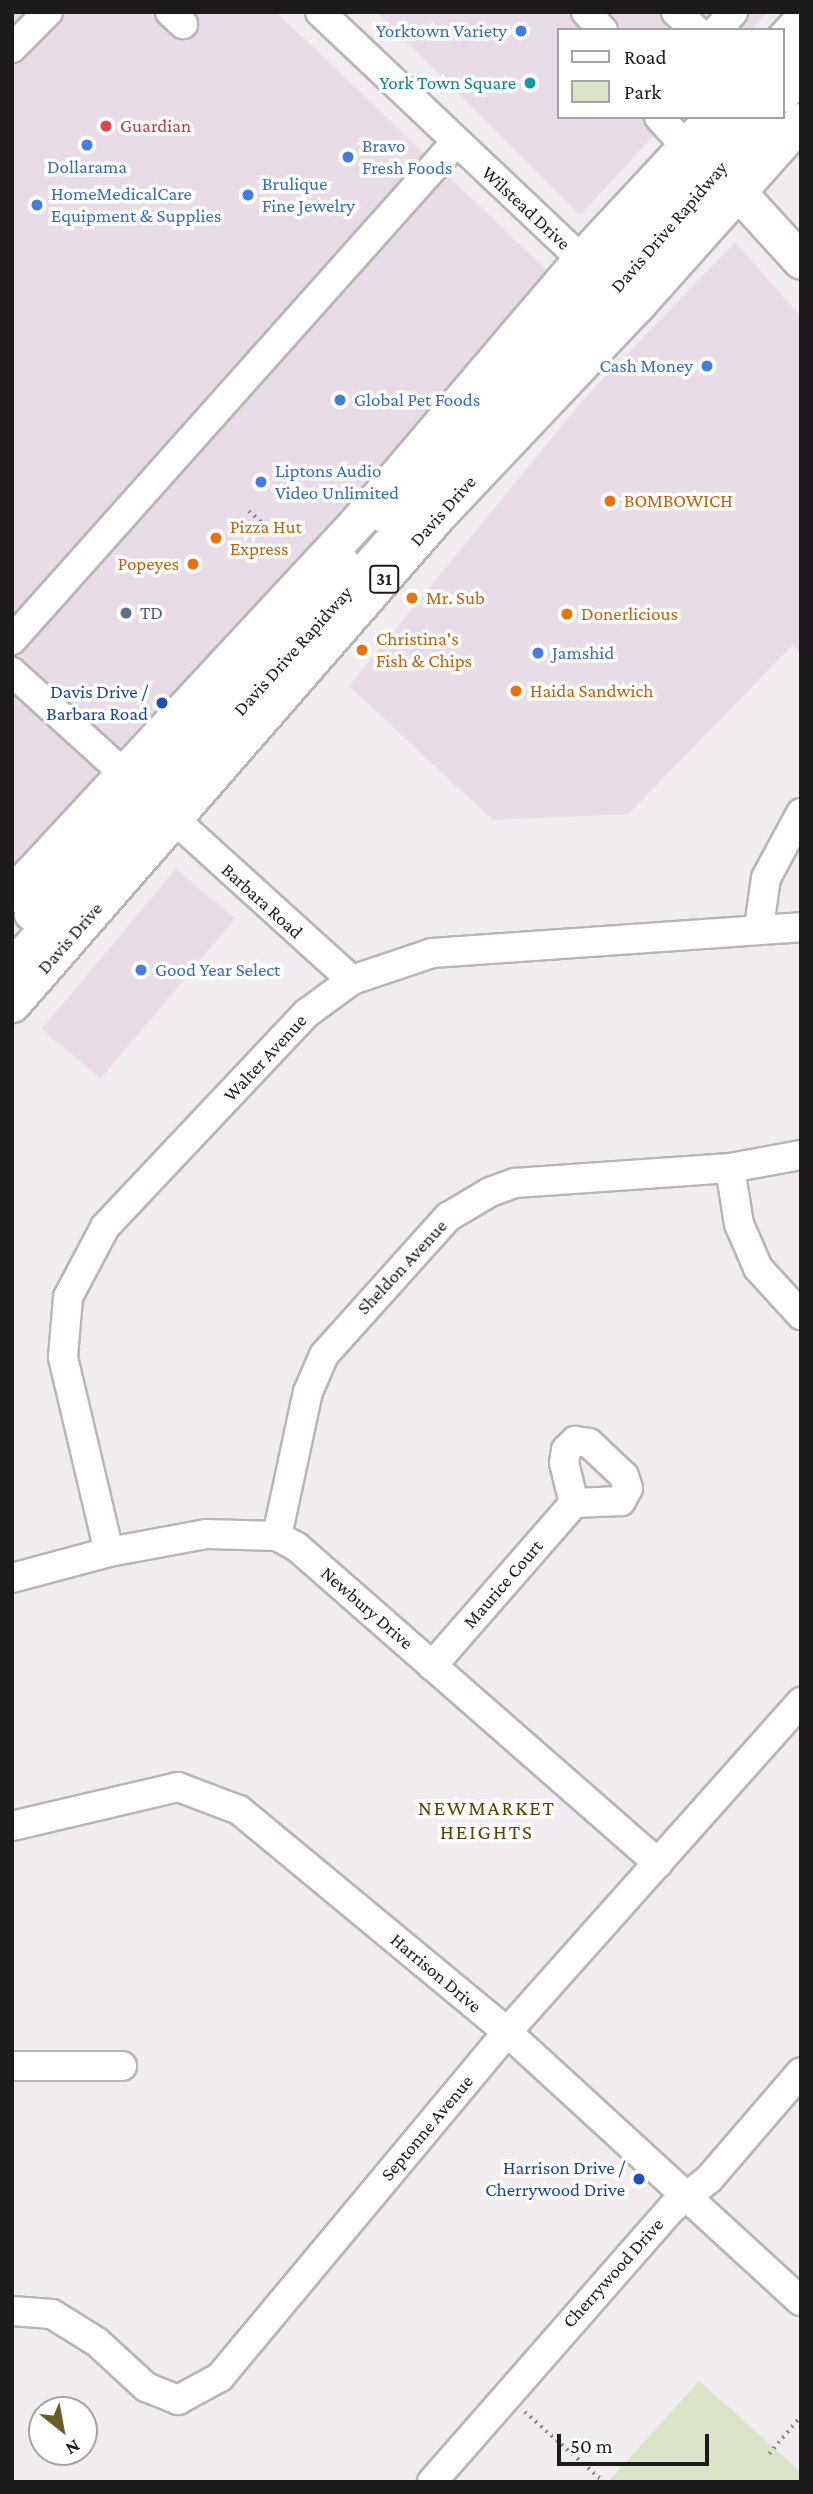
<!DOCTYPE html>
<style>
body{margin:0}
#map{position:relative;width:813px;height:2494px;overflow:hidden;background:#f1ecf0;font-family:"Crimson Pro",serif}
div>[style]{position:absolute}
.built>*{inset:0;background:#e8dde6;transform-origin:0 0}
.green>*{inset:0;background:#dbe4c6}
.path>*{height:3.5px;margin-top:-1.75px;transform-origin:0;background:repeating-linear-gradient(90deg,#8a8689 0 2px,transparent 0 7px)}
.roads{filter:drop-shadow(2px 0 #b8b4b8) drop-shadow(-2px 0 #b8b4b8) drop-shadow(0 2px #b8b4b8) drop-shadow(0 -2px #b8b4b8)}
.minor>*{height:28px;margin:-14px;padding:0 14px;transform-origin:14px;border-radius:14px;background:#fff}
.major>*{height:35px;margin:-17.5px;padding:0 17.5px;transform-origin:17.5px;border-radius:17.5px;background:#fff}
.dots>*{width:19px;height:19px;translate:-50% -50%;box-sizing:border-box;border:4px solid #fff;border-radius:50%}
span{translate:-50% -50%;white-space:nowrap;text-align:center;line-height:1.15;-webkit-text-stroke:7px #fff;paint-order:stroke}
.shield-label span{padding:2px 5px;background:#fff;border:2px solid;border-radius:5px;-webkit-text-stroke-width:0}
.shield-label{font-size:18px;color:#1c1a1c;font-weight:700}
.shop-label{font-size:19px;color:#366cbe}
.right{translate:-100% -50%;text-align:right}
.left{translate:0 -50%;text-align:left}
.culture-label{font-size:19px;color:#0d838f}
.health-label{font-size:19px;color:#be3a42}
.street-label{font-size:19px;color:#1c1a1c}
.food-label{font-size:19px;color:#c56008}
.service-label{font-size:19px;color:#4e5e75}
.transit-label{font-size:19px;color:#164399}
.neighbourhood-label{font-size:21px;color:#544501;letter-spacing:2px}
.frame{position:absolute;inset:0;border:14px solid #1c1a1c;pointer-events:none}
.legend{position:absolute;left:557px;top:28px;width:228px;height:91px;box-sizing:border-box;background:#fff;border:2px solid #a4a3a4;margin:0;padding:9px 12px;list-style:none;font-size:21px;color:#1c1a1c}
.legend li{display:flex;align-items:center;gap:14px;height:35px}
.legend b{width:35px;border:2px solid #a4a3a4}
.north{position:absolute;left:28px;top:2396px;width:70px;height:70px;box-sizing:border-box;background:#fff;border:2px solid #a4a3a4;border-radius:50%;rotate:149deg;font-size:19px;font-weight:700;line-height:28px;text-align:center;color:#1c1a1c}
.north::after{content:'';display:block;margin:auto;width:24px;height:32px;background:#6a5c29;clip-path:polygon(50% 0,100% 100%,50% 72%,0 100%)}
.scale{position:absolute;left:557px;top:2434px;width:152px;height:32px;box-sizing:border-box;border:4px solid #1c1a1c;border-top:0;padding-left:9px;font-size:21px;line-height:24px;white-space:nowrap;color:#1c1a1c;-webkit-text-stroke:5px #fff;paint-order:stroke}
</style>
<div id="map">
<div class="built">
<i style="clip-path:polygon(12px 12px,276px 12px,556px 279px,12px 882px)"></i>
<i style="clip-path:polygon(377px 12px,767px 12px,751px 30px,559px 30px,559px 117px,671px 117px,580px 215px)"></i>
<i style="clip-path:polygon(735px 242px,801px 317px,801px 654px,793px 645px,628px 814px,493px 820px,349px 686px,583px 400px)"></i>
<i style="left:176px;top:869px;width:77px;height:209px;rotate:40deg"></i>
</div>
<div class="green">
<i style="clip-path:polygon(699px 2381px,801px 2472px,801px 2482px,608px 2482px)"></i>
</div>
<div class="path">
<i style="left:249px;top:511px;width:31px;rotate:42deg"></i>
<i style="left:525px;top:2412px;width:106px;rotate:41.5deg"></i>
<i style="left:769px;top:2454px;width:50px;rotate:-49.9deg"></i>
</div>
<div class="roads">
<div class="minor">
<i style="left:170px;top:12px;width:18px;rotate:43deg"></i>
<i style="left:320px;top:12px;width:359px;rotate:43.4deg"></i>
<i style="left:586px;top:12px;width:25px;rotate:47deg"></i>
<i style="left:676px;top:12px;width:27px;rotate:42deg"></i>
<i style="left:717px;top:30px;width:24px;rotate:-48deg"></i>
<i style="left:12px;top:48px;width:51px;rotate:-45deg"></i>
<i style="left:783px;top:68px;width:27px;rotate:-48deg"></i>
<i style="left:783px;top:98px;width:26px;rotate:-47deg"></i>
<i style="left:659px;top:117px;width:61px;rotate:47.7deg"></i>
<i style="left:383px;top:518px;width:536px;rotate:-48.4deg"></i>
<i style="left:12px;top:640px;width:667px;rotate:-48.28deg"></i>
<i style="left:12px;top:672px;width:459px;rotate:42.2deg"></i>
<i style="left:29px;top:915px;width:474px;rotate:-48.3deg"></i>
<i style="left:759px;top:927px;width:49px;rotate:-81.9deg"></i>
<i style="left:766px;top:878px;width:74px;rotate:-61.7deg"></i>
<i style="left:12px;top:963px;width:1133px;rotate:-48.29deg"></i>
<i style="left:730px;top:1168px;width:57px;rotate:80.9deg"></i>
<i style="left:739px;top:1224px;width:48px;rotate:66.6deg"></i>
<i style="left:758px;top:1268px;width:64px;rotate:47.5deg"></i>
<i style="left:575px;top:1441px;width:14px;rotate:8deg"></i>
<i style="left:589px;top:1443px;width:48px;rotate:43.3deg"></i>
<i style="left:624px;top:1476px;width:13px;rotate:72deg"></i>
<i style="left:628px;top:1488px;width:15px;rotate:118deg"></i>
<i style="left:621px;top:1501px;width:47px;rotate:177.6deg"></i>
<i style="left:574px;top:1503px;width:41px;rotate:-104deg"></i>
<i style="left:564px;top:1463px;width:13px;rotate:-81deg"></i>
<i style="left:566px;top:1450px;width:13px;rotate:-45deg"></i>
<i style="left:277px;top:1536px;width:147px;rotate:-77.9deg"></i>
<i style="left:308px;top:1392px;width:40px;rotate:-66.6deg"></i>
<i style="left:324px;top:1355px;width:186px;rotate:-48.1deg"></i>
<i style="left:448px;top:1217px;width:49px;rotate:-30.8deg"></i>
<i style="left:490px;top:1192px;width:27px;rotate:-20deg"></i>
<i style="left:515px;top:1183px;width:216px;rotate:-4deg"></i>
<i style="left:730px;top:1168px;width:72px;rotate:-10.4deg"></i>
<i style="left:109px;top:1552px;width:200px;rotate:-103.3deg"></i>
<i style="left:63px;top:1357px;width:60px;rotate:-85.2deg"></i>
<i style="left:68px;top:1297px;width:79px;rotate:-62.1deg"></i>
<i style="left:105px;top:1227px;width:294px;rotate:-46.7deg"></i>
<i style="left:307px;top:1013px;width:56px;rotate:-36.3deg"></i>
<i style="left:352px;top:980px;width:84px;rotate:-18.6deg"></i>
<i style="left:432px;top:953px;width:370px;rotate:-4deg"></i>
<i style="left:12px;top:1578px;width:100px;rotate:-15deg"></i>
<i style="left:109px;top:1552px;width:99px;rotate:-10.5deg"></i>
<i style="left:206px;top:1534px;width:71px;rotate:1.6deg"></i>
<i style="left:277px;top:1536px;width:23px;rotate:29deg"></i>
<i style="left:297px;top:1547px;width:480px;rotate:41.2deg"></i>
<i style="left:432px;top:1666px;width:216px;rotate:-48.9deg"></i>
<i style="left:12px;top:1826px;width:171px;rotate:-13.2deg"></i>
<i style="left:178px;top:1787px;width:65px;rotate:20.7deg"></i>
<i style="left:239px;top:1810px;width:348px;rotate:39.6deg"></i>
<i style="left:507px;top:2032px;width:398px;rotate:42.5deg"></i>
<i style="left:12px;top:2066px;width:110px"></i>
<i style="left:12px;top:2311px;width:40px;rotate:4.3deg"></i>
<i style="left:52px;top:2314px;width:53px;rotate:31.9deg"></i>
<i style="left:97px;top:2342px;width:67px;rotate:42.6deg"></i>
<i style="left:146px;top:2387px;width:35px;rotate:22deg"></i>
<i style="left:178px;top:2400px;width:48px;rotate:-28.7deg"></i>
<i style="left:220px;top:2377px;width:449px;rotate:-50.2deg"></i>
<i style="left:507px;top:2032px;width:442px;rotate:-48.3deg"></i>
<i style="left:432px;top:2482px;width:364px;rotate:-48.8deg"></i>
<i style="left:672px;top:2208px;width:47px;rotate:-38.1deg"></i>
<i style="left:709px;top:2179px;width:141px;rotate:-49.3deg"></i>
</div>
<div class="major">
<i style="left:783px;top:40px;width:26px;rotate:-47deg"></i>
<i style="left:738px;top:192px;width:93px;rotate:47.6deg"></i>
<i style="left:12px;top:894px;width:509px;rotate:-47.15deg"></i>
<i style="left:358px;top:521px;width:344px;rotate:-49.6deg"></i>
<i style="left:581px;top:259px;width:194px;rotate:-47.1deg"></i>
<i style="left:12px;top:1004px;width:650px;rotate:-48.93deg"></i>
<i style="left:439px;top:514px;width:286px;rotate:-46.6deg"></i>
<i style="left:636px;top:306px;width:248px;rotate:-48.3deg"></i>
</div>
</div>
<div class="dots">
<i style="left:521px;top:31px;background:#3f7fe0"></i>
<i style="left:530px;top:83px;background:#0f9aa8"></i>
<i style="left:106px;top:126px;background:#e0444e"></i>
<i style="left:87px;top:145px;background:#3f7fe0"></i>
<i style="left:348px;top:157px;background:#3f7fe0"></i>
<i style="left:248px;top:195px;background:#3f7fe0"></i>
<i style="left:37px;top:205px;background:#3f7fe0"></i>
<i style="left:707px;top:366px;background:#3f7fe0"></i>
<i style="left:340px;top:400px;background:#3f7fe0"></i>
<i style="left:261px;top:482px;background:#3f7fe0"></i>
<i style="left:610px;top:501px;background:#e8710a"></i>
<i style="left:216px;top:538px;background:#e8710a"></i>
<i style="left:193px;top:564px;background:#e8710a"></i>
<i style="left:412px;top:598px;background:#e8710a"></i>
<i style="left:126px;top:613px;background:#5c6f8a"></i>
<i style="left:567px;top:614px;background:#e8710a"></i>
<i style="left:362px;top:650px;background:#e8710a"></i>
<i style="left:538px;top:653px;background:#3f7fe0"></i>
<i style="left:516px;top:691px;background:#e8710a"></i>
<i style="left:162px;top:703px;background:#1a4fb4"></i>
<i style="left:141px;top:970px;background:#3f7fe0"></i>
<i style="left:639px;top:2179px;background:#1a4fb4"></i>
</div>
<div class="shield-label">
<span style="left:384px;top:579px">31</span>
</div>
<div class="shop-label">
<span class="right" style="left:507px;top:31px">Yorktown Variety</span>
<span class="left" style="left:362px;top:157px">Bravo<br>Fresh Foods</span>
<span style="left:87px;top:167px">Dollarama</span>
<span class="left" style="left:262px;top:195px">Brulique<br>Fine Jewelry</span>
<span class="left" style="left:51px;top:205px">HomeMedicalCare<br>Equipment &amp; Supplies</span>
<span class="right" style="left:693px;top:366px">Cash Money</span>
<span class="left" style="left:354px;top:400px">Global Pet Foods</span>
<span class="left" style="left:275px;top:482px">Liptons Audio<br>Video Unlimited</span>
<span class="left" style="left:552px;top:653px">Jamshid</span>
<span class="left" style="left:155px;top:970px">Good Year Select</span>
</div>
<div class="culture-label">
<span class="right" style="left:516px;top:83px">York Town Square</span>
</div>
<div class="health-label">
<span class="left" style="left:120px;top:126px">Guardian</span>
</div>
<div class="street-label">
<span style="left:526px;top:208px;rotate:43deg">Wilstead Drive</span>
<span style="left:669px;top:227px;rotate:-49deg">Davis Drive Rapidway</span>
<span style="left:443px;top:511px;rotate:-48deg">Davis Drive</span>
<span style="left:293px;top:651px;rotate:-48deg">Davis Drive Rapidway</span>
<span style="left:262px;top:901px;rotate:42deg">Barbara Road</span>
<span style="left:70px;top:938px;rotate:-49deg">Davis Drive</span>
<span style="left:265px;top:1058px;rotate:-47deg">Walter Avenue</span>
<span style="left:402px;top:1267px;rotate:-47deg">Sheldon Avenue</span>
<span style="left:503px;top:1584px;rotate:-49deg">Maurice Court</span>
<span style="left:367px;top:1608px;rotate:41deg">Newbury Drive</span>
<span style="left:436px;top:1973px;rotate:40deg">Harrison Drive</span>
<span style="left:427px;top:2128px;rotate:-50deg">Septonne Avenue</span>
<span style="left:613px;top:2273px;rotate:-48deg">Cherrywood Drive</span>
</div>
<div class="food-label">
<span class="left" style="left:624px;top:501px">BOMBOWICH</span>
<span class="left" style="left:230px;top:538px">Pizza Hut<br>Express</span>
<span class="right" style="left:179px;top:564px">Popeyes</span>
<span class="left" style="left:426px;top:598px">Mr. Sub</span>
<span class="left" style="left:581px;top:614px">Donerlicious</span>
<span class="left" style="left:376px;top:650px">Christina's<br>Fish &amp; Chips</span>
<span class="left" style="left:530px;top:691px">Haida Sandwich</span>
</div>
<div class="service-label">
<span class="left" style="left:140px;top:613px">TD</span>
</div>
<div class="transit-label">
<span class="right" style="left:148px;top:703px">Davis Drive /<br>Barbara Road</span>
<span class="right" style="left:625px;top:2179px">Harrison Drive /<br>Cherrywood Drive</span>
</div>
<div class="neighbourhood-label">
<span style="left:487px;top:1820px">NEWMARKET<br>HEIGHTS</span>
</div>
<div class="frame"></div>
<ul class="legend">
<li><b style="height:9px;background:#fff"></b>Road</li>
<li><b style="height:19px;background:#dbe4c6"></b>Park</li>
</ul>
<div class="north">N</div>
<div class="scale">50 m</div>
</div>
